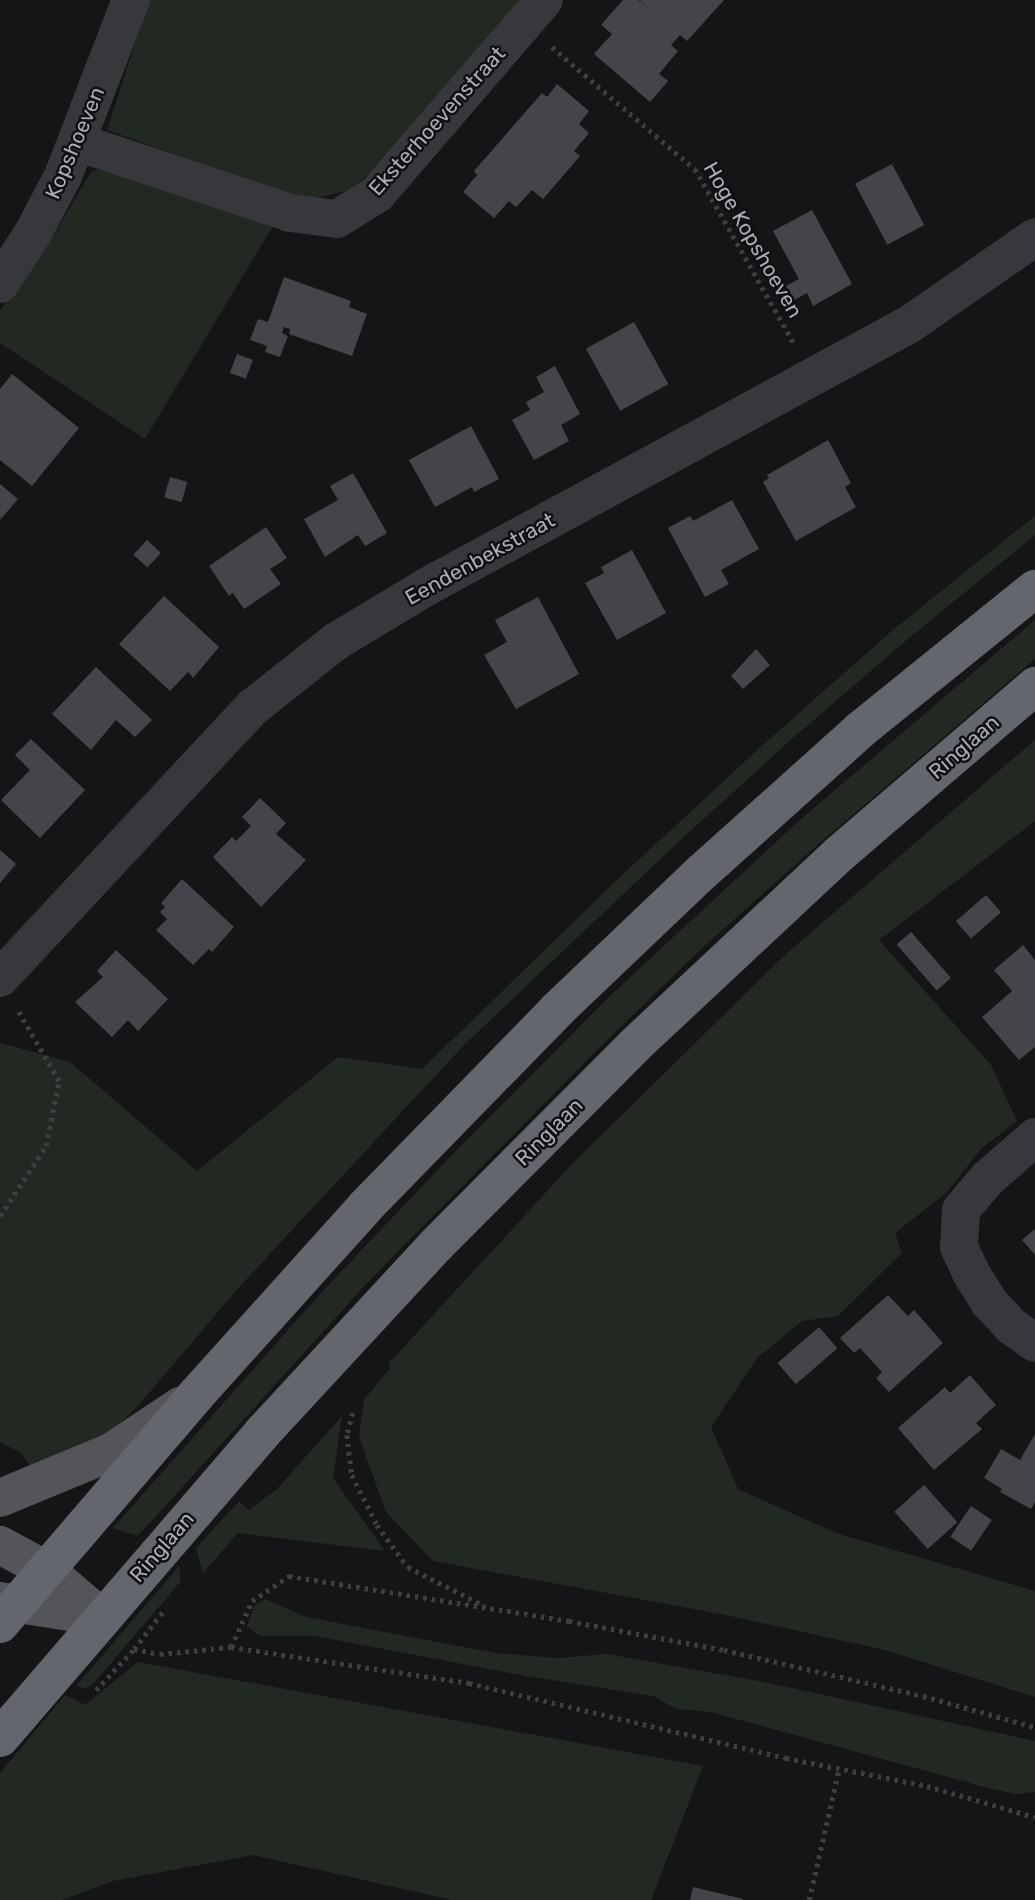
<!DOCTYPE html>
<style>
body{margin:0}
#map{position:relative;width:1035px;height:1900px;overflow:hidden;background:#151517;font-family:Rubik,sans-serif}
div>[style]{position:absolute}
.green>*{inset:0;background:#222922}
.building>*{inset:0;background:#44454a;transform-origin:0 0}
.path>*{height:4.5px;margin-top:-2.25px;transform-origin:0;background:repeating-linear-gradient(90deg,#3d3f43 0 3.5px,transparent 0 8.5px)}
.minor>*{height:38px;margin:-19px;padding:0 19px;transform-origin:19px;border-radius:19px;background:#36383c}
.major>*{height:38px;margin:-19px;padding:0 19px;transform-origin:19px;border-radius:19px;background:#53555a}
.highway>*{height:38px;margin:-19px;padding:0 19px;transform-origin:19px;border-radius:19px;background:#63666c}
span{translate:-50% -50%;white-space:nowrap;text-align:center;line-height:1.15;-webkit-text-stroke:5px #101012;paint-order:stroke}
.street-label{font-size:21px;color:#a8adb6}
</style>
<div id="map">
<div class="green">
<i style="clip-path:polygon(149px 0,519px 0,378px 165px,351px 190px,311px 199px,283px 193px,107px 130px)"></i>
<i style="clip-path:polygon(111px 163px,273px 226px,145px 439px,0 343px,0 311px,52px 238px,91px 172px)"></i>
<i style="clip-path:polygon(1035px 516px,1035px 535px,909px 638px,794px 737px,674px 846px,464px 1045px,241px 1285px,143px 1400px,108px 1436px,33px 1470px,21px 1453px,0 1442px,0 1043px,70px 1062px,197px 1171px,338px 1057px,422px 1069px,621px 876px,765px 743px,894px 629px)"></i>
<i style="clip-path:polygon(1035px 620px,1035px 659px,814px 848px,698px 952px,593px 1054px,368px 1282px,138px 1536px,113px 1528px,318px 1296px,450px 1157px,613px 993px,801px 819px)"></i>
<i style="clip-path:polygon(1035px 740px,1035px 821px,879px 940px,991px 1065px,1017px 1121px,982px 1148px,946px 1193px,895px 1233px,902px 1253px,838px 1316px,802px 1321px,757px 1358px,711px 1427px,738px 1489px,836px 1533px,1035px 1591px,1035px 1697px,885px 1650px,721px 1614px,433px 1561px,386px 1512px,359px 1437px,364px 1400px,390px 1368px,389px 1363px,573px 1163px,787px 953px)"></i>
<i style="clip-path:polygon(342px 1416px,333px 1478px,385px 1551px,238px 1533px,203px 1573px,196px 1548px,239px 1501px,249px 1510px,277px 1489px)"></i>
<i style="clip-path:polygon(179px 1566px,181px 1581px,93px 1684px,83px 1689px,77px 1685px)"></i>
<i style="clip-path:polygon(265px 1599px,306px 1617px,495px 1653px,557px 1658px,607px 1654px,769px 1683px,1035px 1741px,1035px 1792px,1015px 1794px,981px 1786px,711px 1712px,676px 1709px,653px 1696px,526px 1676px,315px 1636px,260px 1636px,247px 1626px,255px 1605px)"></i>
<i style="clip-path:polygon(138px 1662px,703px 1766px,651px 1900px,452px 1900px,253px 1855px,113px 1881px,62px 1900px,0 1900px,0 1773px,65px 1695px,85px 1705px)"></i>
</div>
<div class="building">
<i style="clip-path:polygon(623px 0,638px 0,649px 9px,639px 0,724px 0,687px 41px,680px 35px,671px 45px,678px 51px,659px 74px,668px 81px,650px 102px,594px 54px,612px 34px,601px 25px)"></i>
<i style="clip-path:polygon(557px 84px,589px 111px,579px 124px,589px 133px,574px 151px,580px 156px,543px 199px,532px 190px,516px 207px,509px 201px,494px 218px,463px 192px,477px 175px,474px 171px,542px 93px,547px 97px)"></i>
<i style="left:892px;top:164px;width:69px;height:42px;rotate:62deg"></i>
<i style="clip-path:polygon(812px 210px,852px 284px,813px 306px,807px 293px,794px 300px,786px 286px,799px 279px,773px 231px)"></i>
<i style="clip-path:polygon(284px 277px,351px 301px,349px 307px,367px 314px,352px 356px,289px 334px,290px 329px,284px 327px,282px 333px,288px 336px,280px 357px,265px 352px,267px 346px,250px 340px,258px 319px,268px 322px)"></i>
<i style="left:634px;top:322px;width:71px;height:55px;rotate:61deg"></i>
<i style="left:237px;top:354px;width:17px;height:20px;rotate:21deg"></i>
<i style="clip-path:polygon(555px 366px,580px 414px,561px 425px,569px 441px,534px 460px,512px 420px,530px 410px,526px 402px,544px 392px,536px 377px)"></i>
<i style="clip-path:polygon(12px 374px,79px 428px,32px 486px,0 460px,0 389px)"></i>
<i style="clip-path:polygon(471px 426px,499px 479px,474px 492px,472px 487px,435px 507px,409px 460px)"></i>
<i style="clip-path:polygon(828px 440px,851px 483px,845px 487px,856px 507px,796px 541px,763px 482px,769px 478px,767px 475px)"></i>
<i style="clip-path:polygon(353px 473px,387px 533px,365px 546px,358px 535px,325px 557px,304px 519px,338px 500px,330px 486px)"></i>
<i style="left:170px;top:477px;width:18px;height:21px;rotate:16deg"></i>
<i style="clip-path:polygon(0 484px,18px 499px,0 520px)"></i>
<i style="clip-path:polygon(732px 500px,759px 549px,721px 570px,729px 584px,705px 597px,668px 528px,690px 516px,693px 521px)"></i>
<i style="clip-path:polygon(266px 527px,287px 558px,270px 569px,281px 584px,244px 609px,233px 593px,229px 596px,209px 566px)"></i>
<i style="left:147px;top:540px;width:19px;height:20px;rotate:43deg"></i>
<i style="clip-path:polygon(632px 550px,666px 613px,617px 640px,585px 583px,604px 573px,601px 567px)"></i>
<i style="clip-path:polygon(164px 596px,219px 647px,193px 678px,188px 672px,170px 691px,119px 644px)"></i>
<i style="clip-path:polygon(538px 597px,579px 674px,516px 709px,484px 655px,507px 642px,495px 620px)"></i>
<i style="clip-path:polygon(756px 649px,770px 665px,743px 689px,731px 676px)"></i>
<i style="clip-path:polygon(96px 667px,152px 720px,135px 737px,116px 720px,91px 750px,52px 714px)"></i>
<i style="clip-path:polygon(31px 739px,85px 790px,40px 838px,1px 800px,30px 770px,15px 755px)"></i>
<i style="clip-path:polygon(260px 798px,286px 823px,276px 834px,306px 860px,261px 907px,213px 857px,232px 837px,236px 841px,251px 826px,242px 817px)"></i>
<i style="clip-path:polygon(0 850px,16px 864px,0 883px)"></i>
<i style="clip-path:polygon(182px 879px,234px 927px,212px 952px,209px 949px,193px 965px,156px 930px,167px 919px,160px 912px,165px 907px,161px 903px)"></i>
<i style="left:986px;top:895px;width:23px;height:40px;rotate:49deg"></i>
<i style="left:911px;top:932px;width:61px;height:19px;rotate:49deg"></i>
<i style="clip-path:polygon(1023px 945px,1035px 960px,1035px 1047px,1019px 1060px,982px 1017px,1012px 991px,994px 970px)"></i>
<i style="clip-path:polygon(116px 950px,168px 999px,138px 1031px,128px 1020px,112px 1037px,75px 1002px,103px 977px,97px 971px)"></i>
<i style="clip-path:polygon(1035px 1229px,1035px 1255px,1022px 1240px)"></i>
<i style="clip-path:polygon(888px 1295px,908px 1316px,914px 1310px,943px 1343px,889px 1392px,876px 1378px,882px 1372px,860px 1348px,854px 1353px,840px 1338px)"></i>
<i style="left:819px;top:1327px;width:28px;height:55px;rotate:49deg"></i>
<i style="clip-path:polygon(970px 1375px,996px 1405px,976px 1423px,982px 1429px,934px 1470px,898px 1428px,945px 1387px,950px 1393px)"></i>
<i style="clip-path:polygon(1035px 1434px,1035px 1502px,1031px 1509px,1000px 1492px,1002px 1489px,984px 1478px,1001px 1449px,1020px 1460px)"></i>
<i style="left:924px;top:1485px;width:50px;height:40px;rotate:48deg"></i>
<i style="left:971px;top:1506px;width:25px;height:37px;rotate:34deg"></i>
<i style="clip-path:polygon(693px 1887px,743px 1899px,743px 1900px,690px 1900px)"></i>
</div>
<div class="path">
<i style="left:552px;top:47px;width:188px;rotate:40.5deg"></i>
<i style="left:695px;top:169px;width:202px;rotate:60.4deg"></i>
<i style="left:0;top:1216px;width:84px;rotate:-56.7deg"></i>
<i style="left:46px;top:1146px;width:66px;rotate:-78.7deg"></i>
<i style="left:59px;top:1081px;width:83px;rotate:-120.3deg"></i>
<i style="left:353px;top:1413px;width:23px;rotate:105deg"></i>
<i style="left:347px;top:1435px;width:40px;rotate:82.9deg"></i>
<i style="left:352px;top:1475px;width:56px;rotate:63.4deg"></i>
<i style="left:377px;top:1525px;width:52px;rotate:53.6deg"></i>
<i style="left:408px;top:1567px;width:86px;rotate:26.9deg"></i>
<i style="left:231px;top:1647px;width:51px;rotate:-65.5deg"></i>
<i style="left:252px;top:1601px;width:45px;rotate:-34deg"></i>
<i style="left:289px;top:1576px;width:284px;rotate:9.1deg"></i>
<i style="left:569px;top:1621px;width:158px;rotate:10.6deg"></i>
<i style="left:724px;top:1650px;width:204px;rotate:13deg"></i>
<i style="left:923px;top:1696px;width:116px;rotate:15.5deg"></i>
<i style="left:134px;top:1649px;width:26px;rotate:11deg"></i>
<i style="left:160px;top:1654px;width:71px;rotate:-5.6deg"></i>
<i style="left:231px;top:1647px;width:241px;rotate:8.6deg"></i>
<i style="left:469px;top:1683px;width:326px;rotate:13.3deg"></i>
<i style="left:786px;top:1758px;width:144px;rotate:11.2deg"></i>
<i style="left:927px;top:1786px;width:112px;rotate:16deg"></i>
<i style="left:96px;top:1690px;width:56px;rotate:-47.2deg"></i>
<i style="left:134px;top:1649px;width:51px;rotate:-52.2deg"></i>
<i style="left:809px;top:1900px;width:134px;rotate:-77.1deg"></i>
</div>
<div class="minor">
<i style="left:77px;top:142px;width:225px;rotate:18.4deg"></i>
<i style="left:290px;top:213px;width:47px;rotate:7.3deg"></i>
<i style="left:337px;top:219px;width:47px;rotate:-32deg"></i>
<i style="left:377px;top:194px;width:256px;rotate:-49.3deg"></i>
<i style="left:0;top:284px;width:61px;rotate:-57.1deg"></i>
<i style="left:33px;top:233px;width:64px;rotate:-62.2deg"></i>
<i style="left:63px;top:176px;width:189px;rotate:-68.9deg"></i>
<i style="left:0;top:978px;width:371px;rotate:-47deg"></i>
<i style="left:253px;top:707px;width:105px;rotate:-38.4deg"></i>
<i style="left:335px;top:642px;width:109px;rotate:-31.1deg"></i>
<i style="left:428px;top:586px;width:549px;rotate:-28.53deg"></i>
<i style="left:910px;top:324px;width:152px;rotate:-34.8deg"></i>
<i style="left:1035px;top:1137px;width:64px;rotate:138.8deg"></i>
<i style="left:987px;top:1179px;width:40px;rotate:130deg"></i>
<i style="left:961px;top:1210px;width:37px;rotate:93deg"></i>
<i style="left:959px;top:1247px;width:29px;rotate:65deg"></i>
<i style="left:971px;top:1273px;width:34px;rotate:58deg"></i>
<i style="left:989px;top:1302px;width:33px;rotate:47deg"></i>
<i style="left:1011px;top:1326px;width:29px;rotate:35deg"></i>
</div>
<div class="major">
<i style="left:0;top:1498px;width:120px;rotate:-22.5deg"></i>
<i style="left:111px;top:1452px;width:83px;rotate:-33.7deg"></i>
<i style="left:0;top:1545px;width:52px;rotate:28.5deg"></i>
<i style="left:46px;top:1570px;width:72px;rotate:40.5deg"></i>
<i style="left:0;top:1601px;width:102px;rotate:9deg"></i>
</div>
<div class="highway">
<i style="left:0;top:1624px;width:301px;rotate:-49.4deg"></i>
<i style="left:196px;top:1395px;width:253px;rotate:-48deg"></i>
<i style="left:365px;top:1207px;width:275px;rotate:-45.7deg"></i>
<i style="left:557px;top:1010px;width:200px;rotate:-43.6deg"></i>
<i style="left:702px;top:872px;width:212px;rotate:-41.9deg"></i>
<i style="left:860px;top:730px;width:225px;rotate:-38.9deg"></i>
<i style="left:0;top:1738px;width:402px;rotate:-49.3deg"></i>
<i style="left:262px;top:1433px;width:256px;rotate:-47.2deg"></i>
<i style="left:436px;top:1245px;width:281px;rotate:-45.1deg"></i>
<i style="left:634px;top:1046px;width:279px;rotate:-43.1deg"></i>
<i style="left:838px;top:855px;width:260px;rotate:-40.6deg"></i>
</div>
<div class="street-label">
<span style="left:437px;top:121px;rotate:-48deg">Eksterhoevenstraat</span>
<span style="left:75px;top:143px;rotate:-67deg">Kopshoeven</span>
<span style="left:753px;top:240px;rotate:60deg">Hoge Kopshoeven</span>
<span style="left:480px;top:559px;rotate:-29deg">Eendenbekstraat</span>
<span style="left:964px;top:747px;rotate:-41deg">Ringlaan</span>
<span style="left:549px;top:1132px;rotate:-45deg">Ringlaan</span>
<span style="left:162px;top:1547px;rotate:-49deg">Ringlaan</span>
</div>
</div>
